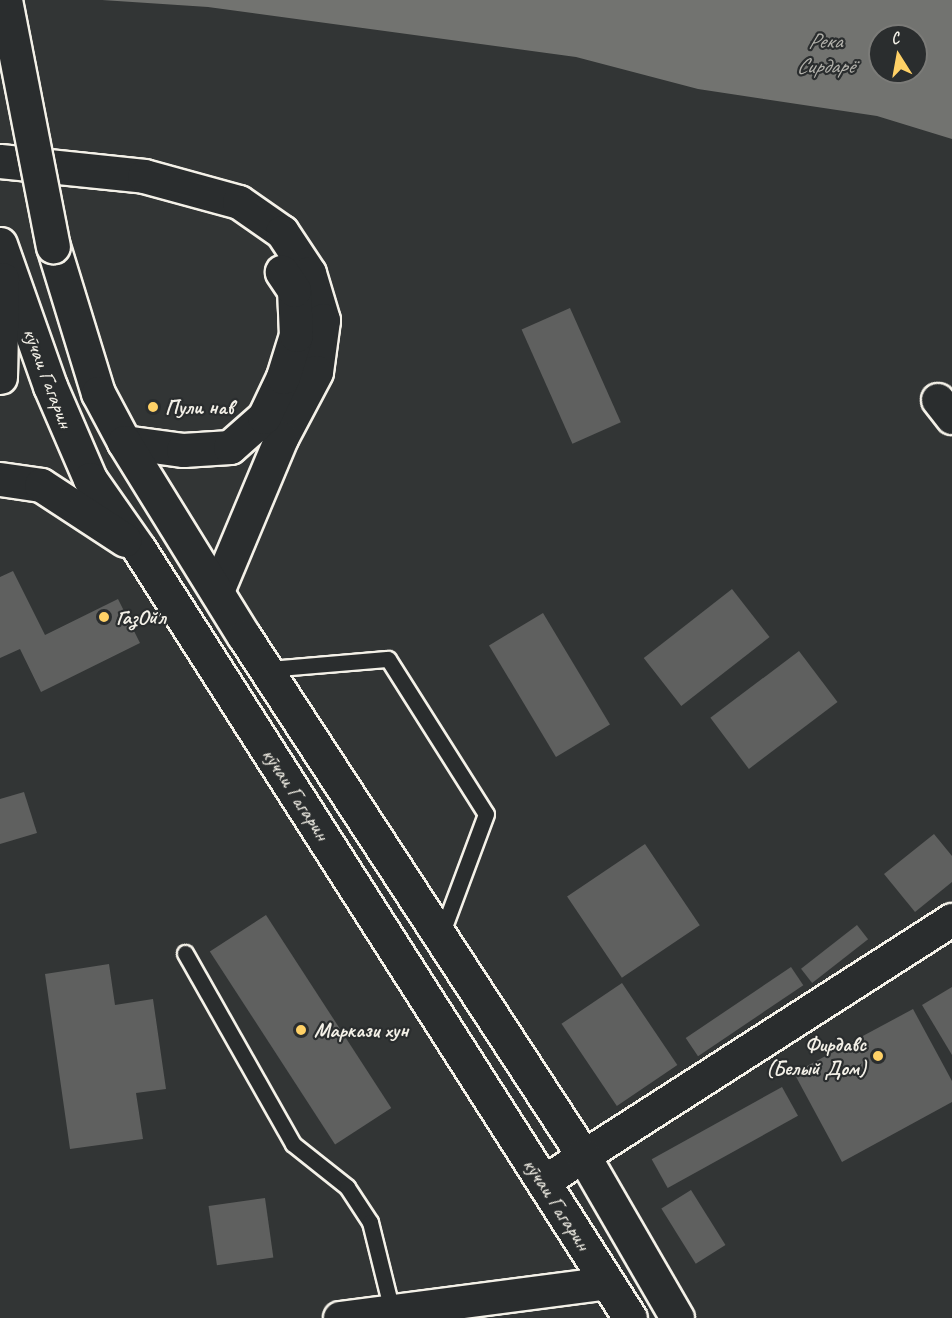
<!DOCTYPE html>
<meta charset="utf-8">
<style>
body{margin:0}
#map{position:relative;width:952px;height:1318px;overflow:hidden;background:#323535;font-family:Caveat,sans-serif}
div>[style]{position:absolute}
.water>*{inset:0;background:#727370}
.building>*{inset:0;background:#5f605f;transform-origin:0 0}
.roads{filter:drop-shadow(2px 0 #f4f1e8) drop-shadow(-2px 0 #f4f1e8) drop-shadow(0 2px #f4f1e8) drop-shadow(0 -2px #f4f1e8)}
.service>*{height:15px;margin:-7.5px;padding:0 7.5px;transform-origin:7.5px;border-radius:7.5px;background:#2a2d2e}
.minor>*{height:32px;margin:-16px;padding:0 16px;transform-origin:16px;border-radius:16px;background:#2a2d2e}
.secondary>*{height:33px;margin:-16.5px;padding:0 16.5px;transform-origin:16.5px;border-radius:16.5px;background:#2a2d2e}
.trunk>*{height:33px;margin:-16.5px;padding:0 16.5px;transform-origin:16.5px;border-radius:16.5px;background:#2a2d2e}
.bridges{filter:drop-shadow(2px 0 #f4f1e8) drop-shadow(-2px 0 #f4f1e8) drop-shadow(0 2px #f4f1e8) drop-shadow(0 -2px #f4f1e8)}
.trunk-bridge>*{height:33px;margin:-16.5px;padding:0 16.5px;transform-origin:16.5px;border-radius:16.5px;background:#2a2d2e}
.dots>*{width:16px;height:16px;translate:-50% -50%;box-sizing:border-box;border:3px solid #2a2d2e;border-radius:50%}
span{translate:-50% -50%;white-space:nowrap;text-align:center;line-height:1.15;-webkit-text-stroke:4.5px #2a2d2e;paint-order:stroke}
.street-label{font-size:21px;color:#f4f1e8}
.poi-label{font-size:21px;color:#f4f1e8;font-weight:700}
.left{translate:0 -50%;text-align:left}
.right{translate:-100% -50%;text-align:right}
.water-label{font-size:22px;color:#b3b2ac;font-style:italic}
.north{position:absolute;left:868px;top:24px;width:60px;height:60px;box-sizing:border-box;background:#2a2d2e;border:2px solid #7b7b78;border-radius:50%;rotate:349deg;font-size:16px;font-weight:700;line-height:24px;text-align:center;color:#f4f1e8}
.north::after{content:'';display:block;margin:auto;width:21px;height:27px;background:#ffd166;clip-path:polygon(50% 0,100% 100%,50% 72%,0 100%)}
</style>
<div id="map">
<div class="water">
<i style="clip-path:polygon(evenodd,102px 0,952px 0,952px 139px,877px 116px,698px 89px,576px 57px,208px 7px,102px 0,880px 36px,916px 36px,916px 72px,880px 72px,880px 36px)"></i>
</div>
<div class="building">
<i style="left:570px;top:308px;width:125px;height:53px;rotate:66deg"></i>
<i style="clip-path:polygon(13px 571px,45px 635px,118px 599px,140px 643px,41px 692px,20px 649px,0 658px,0 577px)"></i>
<i style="left:732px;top:589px;width:61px;height:112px;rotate:52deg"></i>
<i style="left:543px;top:613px;width:130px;height:63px;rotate:59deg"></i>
<i style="left:799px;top:651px;width:64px;height:111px;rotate:53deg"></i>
<i style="clip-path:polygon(24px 792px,37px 833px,0 844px,0 799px)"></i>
<i style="clip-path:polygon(934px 834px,952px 856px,952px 882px,915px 912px,884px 874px)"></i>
<i style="left:645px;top:844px;width:98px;height:94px;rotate:56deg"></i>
<i style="left:266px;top:915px;width:230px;height:67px;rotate:57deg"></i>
<i style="left:857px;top:925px;width:18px;height:71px;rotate:52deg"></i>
<i style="clip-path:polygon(109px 964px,115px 1005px,153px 999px,166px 1089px,136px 1093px,143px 1139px,70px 1149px,45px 974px)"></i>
<i style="left:791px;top:967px;width:22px;height:127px;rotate:56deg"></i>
<i style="left:622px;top:983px;width:99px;height:73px;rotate:56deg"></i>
<i style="clip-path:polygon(952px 987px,952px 1055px,922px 1005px)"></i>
<i style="clip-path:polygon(913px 1009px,952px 1081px,952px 1102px,842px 1162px,794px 1073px)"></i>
<i style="left:782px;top:1087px;width:33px;height:149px;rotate:61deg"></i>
<i style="left:691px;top:1190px;width:65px;height:35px;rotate:58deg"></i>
<i style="left:265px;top:1198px;width:60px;height:57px;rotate:82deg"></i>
</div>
<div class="roads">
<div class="service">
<i style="left:268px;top:669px;width:120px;rotate:-4.8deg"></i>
<i style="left:388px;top:659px;width:183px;rotate:57.7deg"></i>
<i style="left:486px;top:814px;width:129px;rotate:110.4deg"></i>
<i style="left:185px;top:953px;width:219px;rotate:60.5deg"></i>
<i style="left:293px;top:1144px;width:69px;rotate:38.5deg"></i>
<i style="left:347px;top:1187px;width:42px;rotate:56.7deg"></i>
<i style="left:370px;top:1222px;width:92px;rotate:76.1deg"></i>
</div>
<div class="minor">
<i style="left:938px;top:400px;width:23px;rotate:52deg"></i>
<i style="left:544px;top:1182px;width:485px;rotate:-32.7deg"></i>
<i style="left:340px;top:1318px;width:270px;rotate:-7.4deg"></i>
</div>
<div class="secondary">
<i style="left:0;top:161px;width:145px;rotate:5.9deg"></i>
<i style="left:144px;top:176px;width:98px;rotate:15.3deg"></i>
<i style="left:239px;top:202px;width:52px;rotate:34.9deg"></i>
<i style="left:282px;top:232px;width:49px;rotate:56.6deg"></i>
<i style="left:309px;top:273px;width:49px;rotate:73.4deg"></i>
<i style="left:323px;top:320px;width:52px;rotate:97.7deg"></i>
<i style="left:316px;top:372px;width:75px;rotate:117.9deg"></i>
<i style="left:281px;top:438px;width:166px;rotate:112.7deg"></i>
<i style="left:124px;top:442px;width:60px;rotate:7.7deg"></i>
<i style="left:183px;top:450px;width:47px;rotate:-3.7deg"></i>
<i style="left:230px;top:447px;width:45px;rotate:-41.4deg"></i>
<i style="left:264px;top:417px;width:44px;rotate:-64.6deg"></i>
<i style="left:283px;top:377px;width:44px;rotate:-72.8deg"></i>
<i style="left:296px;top:335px;width:45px;rotate:-92.5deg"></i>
<i style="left:294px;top:290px;width:22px;rotate:-124deg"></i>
</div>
<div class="trunk">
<i style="left:0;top:244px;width:151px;rotate:70.6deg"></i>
<i style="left:50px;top:386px;width:101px;rotate:66.7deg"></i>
<i style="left:90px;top:479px;width:85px;rotate:55deg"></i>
<i style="left:139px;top:549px;width:912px;rotate:57.44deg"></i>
<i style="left:53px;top:246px;width:154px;rotate:73deg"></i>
<i style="left:98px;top:393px;width:55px;rotate:62deg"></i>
<i style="left:124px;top:442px;width:228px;rotate:58.3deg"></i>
<i style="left:244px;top:636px;width:620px;rotate:56.85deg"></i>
<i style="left:583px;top:1155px;width:188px;rotate:60deg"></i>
<i style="left:0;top:377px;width:98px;rotate:-88.8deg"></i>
<i style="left:0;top:479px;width:41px;rotate:8.3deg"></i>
<i style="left:41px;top:485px;width:100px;rotate:33.2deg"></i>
</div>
</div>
<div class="bridges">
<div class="trunk-bridge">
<i style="left:5px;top:0;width:251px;rotate:79deg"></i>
</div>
</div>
<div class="dots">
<i style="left:153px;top:407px;background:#ffd166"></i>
<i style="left:104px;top:617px;background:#ffd166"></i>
<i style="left:301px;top:1030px;background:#ffd166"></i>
<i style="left:878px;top:1056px;background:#ffd166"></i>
</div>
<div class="street-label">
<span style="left:48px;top:378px;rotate:69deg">кӯчаи Гагарин</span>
<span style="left:296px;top:794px;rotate:57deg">кӯчаи Гагарин</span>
<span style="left:557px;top:1204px;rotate:57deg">кӯчаи Гагарин</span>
</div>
<div class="poi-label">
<span class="left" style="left:165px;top:407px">Пули нав</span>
<span class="left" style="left:116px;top:617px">ГазОйл</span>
<span class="left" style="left:314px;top:1030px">Маркази хун</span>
<span class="right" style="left:866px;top:1056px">Фирдавс<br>(Белый Дом)</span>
</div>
<div class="water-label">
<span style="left:825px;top:54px">Река<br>Сирдарё</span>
</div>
<div class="north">С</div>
</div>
